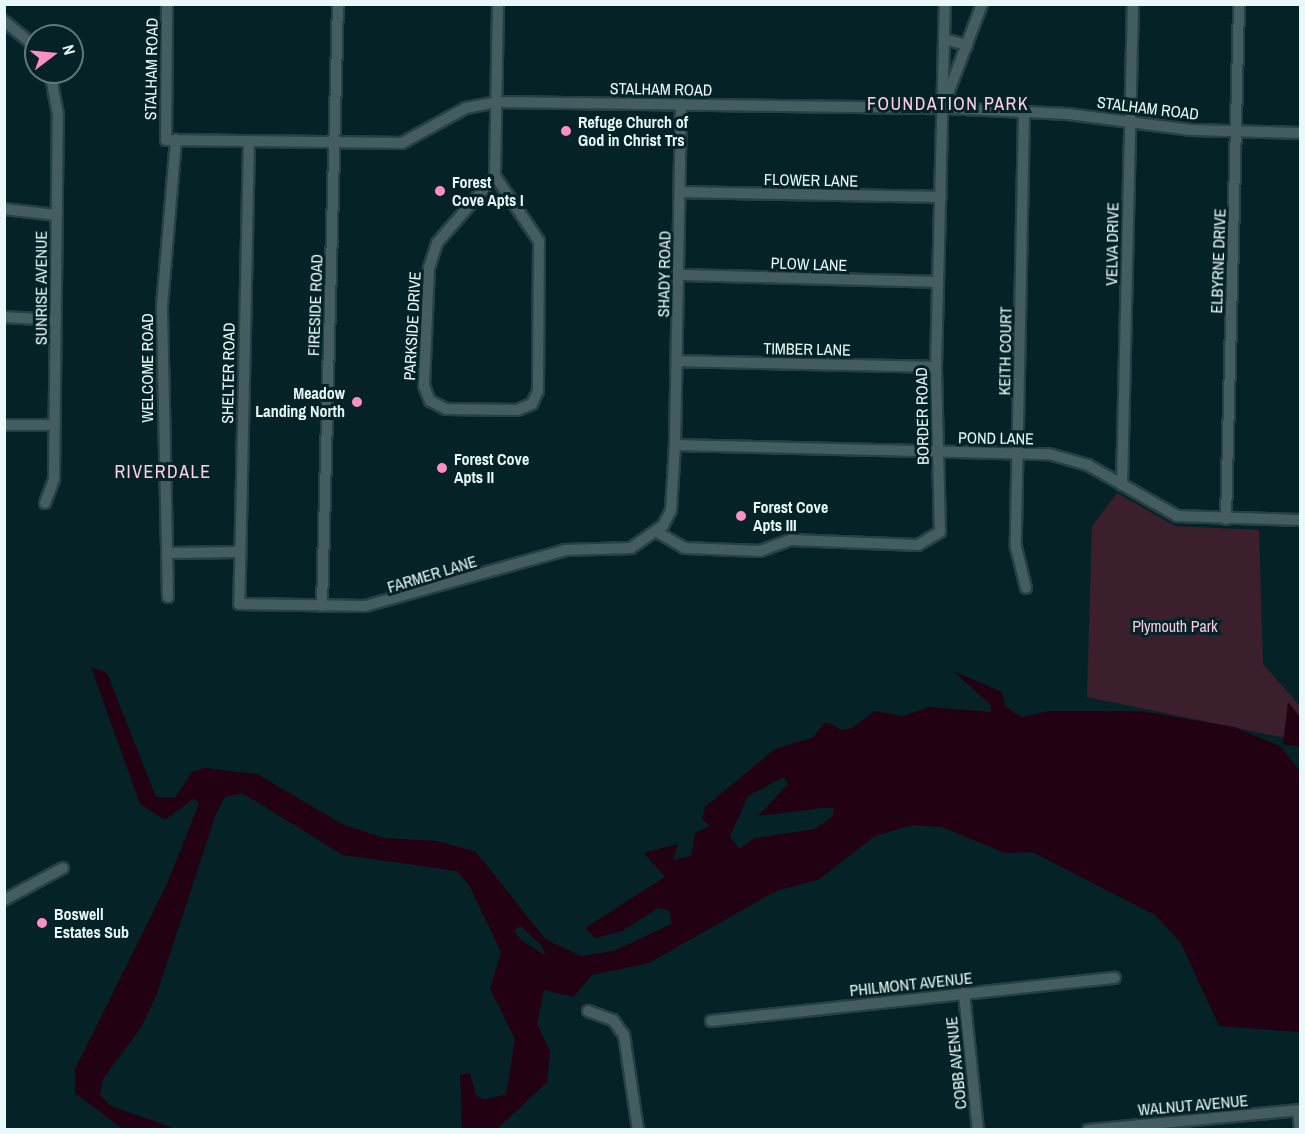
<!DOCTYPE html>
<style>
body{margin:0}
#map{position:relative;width:1305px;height:1134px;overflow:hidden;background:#052327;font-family:"Archivo Narrow",sans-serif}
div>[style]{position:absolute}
.green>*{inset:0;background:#3b1f2d}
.water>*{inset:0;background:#220112}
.roads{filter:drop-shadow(2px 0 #254145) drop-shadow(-2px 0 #254145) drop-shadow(0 2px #254145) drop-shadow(0 -2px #254145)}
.minor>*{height:10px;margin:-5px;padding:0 5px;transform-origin:5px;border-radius:5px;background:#445d60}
.dots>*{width:16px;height:16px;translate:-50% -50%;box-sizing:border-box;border:3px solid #052327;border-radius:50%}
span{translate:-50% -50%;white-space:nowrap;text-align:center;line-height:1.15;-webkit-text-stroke:6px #052327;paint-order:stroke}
.street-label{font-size:16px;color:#e8f9fb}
.poi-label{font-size:16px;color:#e8f9fb;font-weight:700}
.left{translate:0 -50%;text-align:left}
.right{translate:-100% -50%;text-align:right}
.park-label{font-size:16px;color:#f7c9dd}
.neighbourhood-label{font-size:18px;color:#ffcfe3;letter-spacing:1.5px}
.frame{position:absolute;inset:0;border:6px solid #e8f9fb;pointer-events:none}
.north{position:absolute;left:24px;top:24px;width:60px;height:60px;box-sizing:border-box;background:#052327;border:2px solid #60797c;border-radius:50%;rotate:74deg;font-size:16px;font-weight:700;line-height:24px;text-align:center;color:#e8f9fb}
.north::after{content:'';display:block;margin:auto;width:21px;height:27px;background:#fc8fc3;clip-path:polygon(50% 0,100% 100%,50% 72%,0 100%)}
</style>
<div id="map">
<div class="green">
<i style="clip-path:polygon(1117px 493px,1175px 526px,1259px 530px,1263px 664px,1300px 706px,1300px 741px,1087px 697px,1092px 526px)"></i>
</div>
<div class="water">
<i style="clip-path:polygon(evenodd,91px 667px,107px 673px,156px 797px,175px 798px,192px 772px,205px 768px,257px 774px,342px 824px,384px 838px,437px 841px,476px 852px,545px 939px,581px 956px,614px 951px,671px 924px,670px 911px,658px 908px,622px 931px,595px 938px,585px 928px,665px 877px,644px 853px,678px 844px,673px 860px,691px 856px,695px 833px,710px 826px,702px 819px,705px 807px,775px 749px,812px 738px,826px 722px,842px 730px,852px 728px,875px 711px,903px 716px,929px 707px,991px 712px,990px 704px,953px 671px,1002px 692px,1005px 706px,1021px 717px,1049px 711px,1141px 711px,1234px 727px,1280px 746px,1300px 771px,1300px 1032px,1219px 1026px,1181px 943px,1155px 915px,1032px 852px,1005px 853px,942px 827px,912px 825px,875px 836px,818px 880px,776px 891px,649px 963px,592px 975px,573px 997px,544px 990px,537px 1024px,550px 1051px,547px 1082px,497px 1129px,462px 1129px,460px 1075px,470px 1073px,476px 1095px,484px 1100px,506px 1094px,515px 1039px,490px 989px,501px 952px,469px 885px,457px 871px,343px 855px,242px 793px,225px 797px,216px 814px,156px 996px,142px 1026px,103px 1079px,100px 1095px,111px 1106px,176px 1129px,123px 1129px,75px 1093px,75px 1069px,167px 884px,199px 803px,193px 799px,165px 820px,140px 804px,91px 667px,784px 777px,788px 784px,758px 816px,823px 808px,834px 808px,833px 816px,815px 829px,755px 838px,739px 849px,730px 836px,748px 796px,784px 777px,91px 667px,521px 926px,541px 945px,546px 956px,521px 940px,514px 930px,521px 926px)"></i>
<i style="clip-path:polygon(1288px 702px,1300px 717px,1300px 747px,1283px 744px)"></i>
</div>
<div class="roads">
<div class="minor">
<i style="left:167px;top:4px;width:136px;rotate:90.4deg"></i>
<i style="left:166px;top:140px;width:236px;rotate:0.7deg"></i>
<i style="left:402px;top:143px;width:73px;rotate:-28.7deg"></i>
<i style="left:466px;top:108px;width:31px;rotate:-11deg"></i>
<i style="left:496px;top:102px;width:447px;rotate:0.8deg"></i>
<i style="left:943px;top:108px;width:125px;rotate:2.7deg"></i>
<i style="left:1068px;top:114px;width:124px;rotate:7.4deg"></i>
<i style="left:1191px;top:130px;width:109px;rotate:1.6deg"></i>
<i style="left:4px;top:21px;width:41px;rotate:39.1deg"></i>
<i style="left:944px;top:39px;width:24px;rotate:15deg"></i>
<i style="left:946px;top:99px;width:102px;rotate:-69.2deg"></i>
<i style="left:1024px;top:113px;width:434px;rotate:91.1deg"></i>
<i style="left:1016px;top:547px;width:42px;rotate:76.3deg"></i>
<i style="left:249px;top:142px;width:462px;rotate:91.2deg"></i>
<i style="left:239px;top:604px;width:126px;rotate:0.9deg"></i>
<i style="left:365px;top:606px;width:208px;rotate:-15.6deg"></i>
<i style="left:565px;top:550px;width:66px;rotate:-1.7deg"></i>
<i style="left:631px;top:548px;width:39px;rotate:-35deg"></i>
<i style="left:663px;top:526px;width:18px;rotate:-63deg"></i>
<i style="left:671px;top:510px;width:65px;rotate:-86.5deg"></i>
<i style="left:675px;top:445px;width:341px;rotate:-89deg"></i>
<i style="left:495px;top:176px;width:78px;rotate:55.9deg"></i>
<i style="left:539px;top:241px;width:150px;rotate:90.4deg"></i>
<i style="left:538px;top:391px;width:14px;rotate:115deg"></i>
<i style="left:532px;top:404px;width:16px;rotate:158deg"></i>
<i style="left:517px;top:410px;width:71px;rotate:-179.2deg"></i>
<i style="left:446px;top:409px;width:18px;rotate:-153deg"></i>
<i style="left:430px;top:401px;width:16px;rotate:-112deg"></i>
<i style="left:424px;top:386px;width:118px;rotate:-87.6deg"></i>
<i style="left:429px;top:268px;width:26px;rotate:-72deg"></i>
<i style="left:437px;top:243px;width:89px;rotate:-49.1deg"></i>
<i style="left:495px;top:176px;width:172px;rotate:-89deg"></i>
<i style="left:680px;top:192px;width:261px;rotate:1.1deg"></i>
<i style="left:4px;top:209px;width:52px;rotate:6.6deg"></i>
<i style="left:679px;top:275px;width:259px;rotate:1.5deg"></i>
<i style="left:4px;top:317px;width:52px;rotate:3.3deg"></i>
<i style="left:677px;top:361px;width:259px;rotate:1.3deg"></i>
<i style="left:4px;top:425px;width:51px"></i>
<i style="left:675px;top:445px;width:374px;rotate:1.4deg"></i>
<i style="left:1049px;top:454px;width:41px;rotate:15.8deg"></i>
<i style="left:1088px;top:465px;width:103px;rotate:29.8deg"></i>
<i style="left:1177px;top:516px;width:123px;rotate:1.9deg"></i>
<i style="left:1122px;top:485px;width:481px;rotate:-88.7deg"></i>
<i style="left:45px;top:503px;width:26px;rotate:-69deg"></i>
<i style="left:54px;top:479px;width:364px;rotate:-89.4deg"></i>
<i style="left:58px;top:115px;width:44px;rotate:-100.5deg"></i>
<i style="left:1226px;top:519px;width:515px;rotate:-88.55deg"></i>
<i style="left:657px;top:532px;width:32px;rotate:30deg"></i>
<i style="left:685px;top:548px;width:75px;rotate:2.3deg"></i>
<i style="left:760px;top:551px;width:33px;rotate:-20deg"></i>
<i style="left:791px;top:540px;width:127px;rotate:2.3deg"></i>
<i style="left:918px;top:545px;width:26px;rotate:-31deg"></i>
<i style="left:940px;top:532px;width:165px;rotate:-91.4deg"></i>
<i style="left:936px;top:367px;width:363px;rotate:-88.6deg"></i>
<i style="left:169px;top:553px;width:70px;rotate:-0.8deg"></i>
<i style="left:168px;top:597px;width:291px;rotate:-91.2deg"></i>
<i style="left:162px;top:306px;width:167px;rotate:-85.2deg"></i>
<i style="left:322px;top:606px;width:602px;rotate:-88.48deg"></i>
<i style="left:4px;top:900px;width:67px;rotate:-28.5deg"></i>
<i style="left:964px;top:993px;width:138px;rotate:84.2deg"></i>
<i style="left:588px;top:1011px;width:27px;rotate:20deg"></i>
<i style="left:613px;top:1020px;width:19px;rotate:54deg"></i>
<i style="left:624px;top:1035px;width:96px;rotate:81.6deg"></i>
<i style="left:711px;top:1021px;width:406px;rotate:-6.1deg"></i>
<i style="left:1298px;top:1110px;width:20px;rotate:84deg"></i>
<i style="left:1088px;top:1130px;width:213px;rotate:-5.4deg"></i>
</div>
</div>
<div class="dots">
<i style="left:566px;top:131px;background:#fc8fc3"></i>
<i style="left:440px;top:191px;background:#fc8fc3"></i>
<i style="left:357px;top:402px;background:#fc8fc3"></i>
<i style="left:442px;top:468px;background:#fc8fc3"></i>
<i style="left:741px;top:516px;background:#fc8fc3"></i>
<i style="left:42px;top:923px;background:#fc8fc3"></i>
</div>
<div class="street-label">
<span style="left:151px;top:69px;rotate:-89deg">STALHAM ROAD</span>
<span style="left:661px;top:89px;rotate:1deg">STALHAM ROAD</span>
<span style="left:1148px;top:108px;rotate:7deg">STALHAM ROAD</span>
<span style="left:811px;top:180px;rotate:1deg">FLOWER LANE</span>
<span style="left:1112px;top:244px;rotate:-89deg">VELVA DRIVE</span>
<span style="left:1218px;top:261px;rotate:-88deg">ELBYRNE DRIVE</span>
<span style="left:809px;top:264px;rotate:2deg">PLOW LANE</span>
<span style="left:664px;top:274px;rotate:-89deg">SHADY ROAD</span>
<span style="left:41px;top:288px;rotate:-90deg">SUNRISE AVENUE</span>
<span style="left:315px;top:305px;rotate:-88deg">FIRESIDE ROAD</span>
<span style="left:412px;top:326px;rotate:-87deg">PARKSIDE DRIVE</span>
<span style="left:807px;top:349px;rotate:1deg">TIMBER LANE</span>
<span style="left:1005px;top:351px;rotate:-89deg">KEITH COURT</span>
<span style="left:147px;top:368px;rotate:-90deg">WELCOME ROAD</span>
<span style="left:228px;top:373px;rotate:-89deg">SHELTER ROAD</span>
<span style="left:922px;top:416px;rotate:-91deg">BORDER ROAD</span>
<span style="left:996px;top:438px;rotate:1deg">POND LANE</span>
<span style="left:432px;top:574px;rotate:-17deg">FARMER LANE</span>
<span style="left:911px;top:984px;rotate:-6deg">PHILMONT AVENUE</span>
<span style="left:956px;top:1063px;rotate:-96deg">COBB AVENUE</span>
<span style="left:1193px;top:1105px;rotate:-5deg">WALNUT AVENUE</span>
</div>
<div class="poi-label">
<span class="left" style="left:578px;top:131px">Refuge Church of<br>God in Christ Trs</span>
<span class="left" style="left:452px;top:191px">Forest<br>Cove Apts I</span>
<span class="right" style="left:345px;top:402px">Meadow<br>Landing North</span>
<span class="left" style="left:454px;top:468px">Forest Cove<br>Apts II</span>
<span class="left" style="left:753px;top:516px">Forest Cove<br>Apts III</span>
<span class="left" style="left:54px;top:923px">Boswell<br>Estates Sub</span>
</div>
<div class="park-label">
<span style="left:1175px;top:626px">Plymouth Park</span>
</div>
<div class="neighbourhood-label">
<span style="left:948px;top:104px">FOUNDATION PARK</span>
<span style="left:163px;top:472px">RIVERDALE</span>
</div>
<div class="frame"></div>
<div class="north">N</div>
</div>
